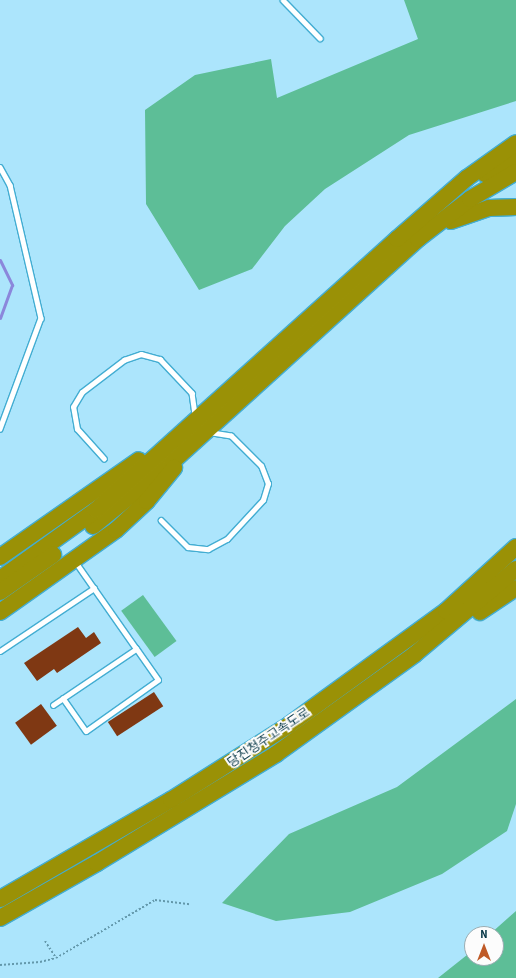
<!DOCTYPE html>
<meta charset="utf-8">
<style>
body{margin:0}
#map{position:relative;width:516px;height:978px;overflow:hidden;background:#ace5fc;font-family:"Source Sans 3","Noto Sans KR",sans-serif}
div>[style]{position:absolute}
.green>*{inset:0;background:#5dbe97;transform-origin:0 0}
.stream>*{height:3px;margin:-1.5px;padding:0 1.5px;transform-origin:1.5px;border-radius:1.5px;background:#8b87db}
.building>*{inset:0;background:#7f3813;transform-origin:0 0}
.path>*{height:2px;margin-top:-1px;transform-origin:0;background:repeating-linear-gradient(90deg,#6398ab 0 2px,transparent 0 4px)}
.roads{filter:drop-shadow(1px 0 #43add2) drop-shadow(-1px 0 #43add2) drop-shadow(0 1px #43add2) drop-shadow(0 -1px #43add2)}
.service>*{height:4.5px;margin:-2.25px;padding:0 2.25px;transform-origin:2.25px;border-radius:2.25px;background:#fff}
.motorway>*{height:16px;margin:-8px;padding:0 8px;transform-origin:8px;border-radius:8px;background:#9a9106}
span{translate:-50% -50%;white-space:nowrap;text-align:center;line-height:1.15;-webkit-text-stroke:4px #fcfcfc;paint-order:stroke}
.street-label{font-size:13px;color:#073746}
.north{position:absolute;left:464px;top:926px;width:40px;height:40px;box-sizing:border-box;background:#fcfcfc;border:1px solid #9aadb3;border-radius:50%;rotate:0deg;font-size:11px;font-weight:700;line-height:16px;text-align:center;color:#073746}
.north::after{content:'';display:block;margin:auto;width:14px;height:18px;background:#bf5a27;clip-path:polygon(50% 0,100% 100%,50% 72%,0 100%)}
</style>
<div id="map">
<div class="green">
<i style="clip-path:polygon(404px 0,516px 0,516px 101px,409px 135px,325px 189px,285px 226px,252px 269px,199px 290px,146px 204px,145px 110px,195px 75px,271px 59px,277px 98px,418px 39px)"></i>
<i style="left:143px;top:595px;width:57px;height:27px;rotate:54deg"></i>
<i style="clip-path:polygon(516px 699px,516px 804px,507px 831px,442px 874px,350px 912px,276px 921px,222px 903px,289px 834px,397px 787px)"></i>
<i style="clip-path:polygon(516px 911px,516px 978px,438px 978px,472px 951px,472px 958px,496px 958px,496px 934px,490px 934px)"></i>
</div>
<div class="stream">
<i style="left:0;top:260px;width:28px;rotate:64deg"></i>
<i style="left:12px;top:285px;width:35px;rotate:110deg"></i>
</div>
<div class="building">
<i style="clip-path:polygon(78px 627px,86px 638px,94px 632px,101px 643px,57px 673px,54px 669px,37px 681px,24px 663px)"></i>
<i style="left:154px;top:692px;width:17px;height:55px;rotate:57deg"></i>
<i style="left:41px;top:704px;width:27px;height:32px;rotate:54deg"></i>
</div>
<div class="path">
<i style="left:45px;top:941px;width:20px;rotate:57deg"></i>
<i style="left:0;top:965px;width:40px;rotate:-4.3deg"></i>
<i style="left:40px;top:962px;width:16px;rotate:-14deg"></i>
<i style="left:56px;top:958px;width:115px;rotate:-30.4deg"></i>
<i style="left:155px;top:900px;width:35px;rotate:7deg"></i>
</div>
<div class="roads">
<div class="service">
<i style="left:283px;top:0;width:53px;rotate:45.8deg"></i>
<i style="left:0;top:167px;width:21px;rotate:61deg"></i>
<i style="left:10px;top:185px;width:137px;rotate:76.9deg"></i>
<i style="left:41px;top:318px;width:118px;rotate:110.3deg"></i>
<i style="left:104px;top:459px;width:40px;rotate:-132deg"></i>
<i style="left:77px;top:429px;width:22px;rotate:-100deg"></i>
<i style="left:73px;top:407px;width:17px;rotate:-59deg"></i>
<i style="left:82px;top:392px;width:53px;rotate:-37.3deg"></i>
<i style="left:124px;top:360px;width:18px;rotate:-19deg"></i>
<i style="left:141px;top:354px;width:20px;rotate:15deg"></i>
<i style="left:160px;top:359px;width:47px;rotate:46.7deg"></i>
<i style="left:192px;top:393px;width:22px;rotate:82deg"></i>
<i style="left:161px;top:520px;width:38px;rotate:45deg"></i>
<i style="left:188px;top:547px;width:20px;rotate:6deg"></i>
<i style="left:208px;top:549px;width:21px;rotate:-28deg"></i>
<i style="left:227px;top:539px;width:53px;rotate:-47.3deg"></i>
<i style="left:263px;top:500px;width:17px;rotate:-73deg"></i>
<i style="left:268px;top:484px;width:19px;rotate:-111deg"></i>
<i style="left:261px;top:466px;width:42px;rotate:-135deg"></i>
<i style="left:231px;top:436px;width:20px;rotate:-171deg"></i>
<i style="left:0;top:651px;width:113px;rotate:-33.8deg"></i>
<i style="left:63px;top:698px;width:40px;rotate:55.1deg"></i>
<i style="left:86px;top:731px;width:88px;rotate:-35.3deg"></i>
<i style="left:158px;top:680px;width:38px;rotate:-125deg"></i>
<i style="left:53px;top:705px;width:100px;rotate:-34deg"></i>
<i style="left:136px;top:649px;width:106px;rotate:-125deg"></i>
</div>
<div class="motorway">
<i style="left:485px;top:174px;width:34px;rotate:-24deg"></i>
<i style="left:451px;top:221px;width:40px;rotate:-18.9deg"></i>
<i style="left:489px;top:208px;width:27px;rotate:-2deg"></i>
<i style="left:93px;top:526px;width:102px;rotate:-39deg"></i>
<i style="left:172px;top:462px;width:332px;rotate:-42.2deg"></i>
<i style="left:418px;top:239px;width:66px;rotate:-37.6deg"></i>
<i style="left:470px;top:199px;width:53px;rotate:-30.4deg"></i>
<i style="left:0;top:557px;width:169px;rotate:-34.9deg"></i>
<i style="left:0;top:579px;width:118px;rotate:-35.7deg"></i>
<i style="left:96px;top:510px;width:405px;rotate:-42deg"></i>
<i style="left:397px;top:239px;width:93px;rotate:-41.1deg"></i>
<i style="left:467px;top:178px;width:60px;rotate:-35.5deg"></i>
<i style="left:0;top:592px;width:65px;rotate:-34.9deg"></i>
<i style="left:0;top:612px;width:142px;rotate:-35.3deg"></i>
<i style="left:116px;top:530px;width:42px;rotate:-43.1deg"></i>
<i style="left:147px;top:501px;width:43px;rotate:-50.7deg"></i>
<i style="left:480px;top:612px;width:43px;rotate:-33.7deg"></i>
<i style="left:0;top:899px;width:198px;rotate:-30.1deg"></i>
<i style="left:171px;top:800px;width:140px;rotate:-32.4deg"></i>
<i style="left:289px;top:725px;width:194px;rotate:-36deg"></i>
<i style="left:446px;top:611px;width:95px;rotate:-42.4deg"></i>
<i style="left:0;top:918px;width:112px;rotate:-29.6deg"></i>
<i style="left:97px;top:863px;width:210px;rotate:-31.3deg"></i>
<i style="left:276px;top:754px;width:171px;rotate:-35.7deg"></i>
<i style="left:415px;top:654px;width:132px;rotate:-40.1deg"></i>
</div>
</div>
<div class="street-label">
<span style="left:269px;top:738px;rotate:-34deg">당진청주고속도로</span>
</div>
<div class="north">N</div>
</div>
